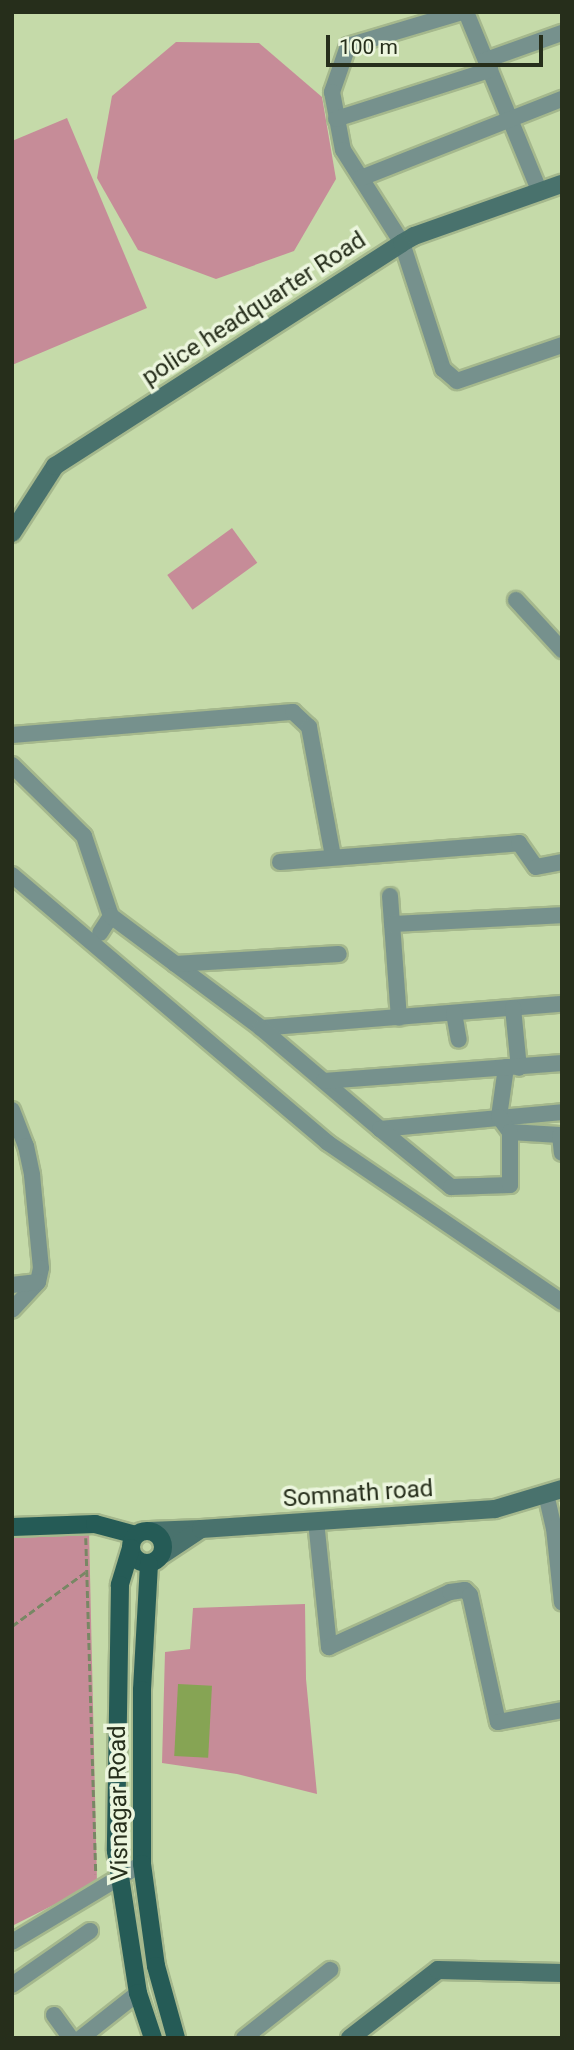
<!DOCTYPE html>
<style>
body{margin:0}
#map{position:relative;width:574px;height:2050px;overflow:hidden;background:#c5daa9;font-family:Roboto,sans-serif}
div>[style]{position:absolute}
.green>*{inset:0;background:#c68c98;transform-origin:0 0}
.water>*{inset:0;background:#86a454;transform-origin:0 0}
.path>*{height:2.5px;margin-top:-1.25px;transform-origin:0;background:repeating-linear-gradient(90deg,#788764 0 7px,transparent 0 10.5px)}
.roads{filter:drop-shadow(2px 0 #a5b88d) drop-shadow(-2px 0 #a5b88d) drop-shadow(0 2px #a5b88d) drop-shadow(0 -2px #a5b88d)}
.street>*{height:16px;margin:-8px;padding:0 8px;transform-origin:8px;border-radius:8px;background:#76918d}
.secondary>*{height:18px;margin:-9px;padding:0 9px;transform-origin:9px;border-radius:9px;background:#49726d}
.primary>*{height:18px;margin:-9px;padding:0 9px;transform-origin:9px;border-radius:9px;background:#255b56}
.primary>.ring{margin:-9px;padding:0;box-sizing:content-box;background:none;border:18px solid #255b56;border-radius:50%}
span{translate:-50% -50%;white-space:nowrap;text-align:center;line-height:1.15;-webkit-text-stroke:7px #ecf6de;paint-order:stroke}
.street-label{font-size:24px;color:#262e1b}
.frame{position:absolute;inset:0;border:14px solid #262e1b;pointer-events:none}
.scale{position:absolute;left:326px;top:35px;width:217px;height:32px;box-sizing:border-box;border:4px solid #262e1b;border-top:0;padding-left:9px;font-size:21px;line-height:24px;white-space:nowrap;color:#262e1b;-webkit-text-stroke:5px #ecf6de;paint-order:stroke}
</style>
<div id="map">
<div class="green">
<i style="clip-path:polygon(176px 42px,259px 43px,322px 97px,336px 179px,294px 251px,216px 279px,138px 250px,97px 178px,112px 96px)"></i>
<i style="clip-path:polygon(67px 118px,147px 308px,12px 365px,12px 141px)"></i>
<i style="left:232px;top:528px;width:43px;height:80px;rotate:54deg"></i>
<i style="clip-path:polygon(89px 1530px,97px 1883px,12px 1926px,12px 1536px)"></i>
<i style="clip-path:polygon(305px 1604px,306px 1679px,317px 1794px,237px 1774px,162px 1763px,165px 1652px,190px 1649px,193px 1608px)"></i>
</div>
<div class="water">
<i style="left:178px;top:1684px;width:34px;height:72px;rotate:3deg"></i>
</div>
<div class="path">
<i style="left:86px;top:1538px;width:336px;rotate:88.3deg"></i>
<i style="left:12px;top:1626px;width:93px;rotate:-36.3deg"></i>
</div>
<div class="roads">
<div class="street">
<i style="left:462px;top:12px;width:119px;rotate:163.4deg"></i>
<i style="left:348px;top:46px;width:49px;rotate:109.2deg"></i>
<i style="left:332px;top:92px;width:59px;rotate:79.3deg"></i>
<i style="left:343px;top:150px;width:110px;rotate:57.6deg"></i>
<i style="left:402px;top:243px;width:133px;rotate:72deg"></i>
<i style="left:443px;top:369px;width:18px;rotate:41deg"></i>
<i style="left:457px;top:381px;width:111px;rotate:-18.9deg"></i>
<i style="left:466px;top:12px;width:195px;rotate:67.7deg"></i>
<i style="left:486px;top:60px;width:81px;rotate:-19.6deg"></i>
<i style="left:336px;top:119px;width:162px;rotate:-17.7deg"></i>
<i style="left:361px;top:178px;width:216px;rotate:-21.5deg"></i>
<i style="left:516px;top:600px;width:68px;rotate:47.4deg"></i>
<i style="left:12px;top:735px;width:282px;rotate:-4.7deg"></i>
<i style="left:293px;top:712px;width:22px;rotate:43deg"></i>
<i style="left:309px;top:727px;width:132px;rotate:79.5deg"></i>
<i style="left:12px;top:765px;width:101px;rotate:44.6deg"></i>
<i style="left:84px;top:836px;width:84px;rotate:71.4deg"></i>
<i style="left:111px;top:916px;width:20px;rotate:123deg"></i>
<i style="left:280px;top:862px;width:240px;rotate:-4.5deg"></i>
<i style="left:519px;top:843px;width:29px;rotate:55deg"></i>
<i style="left:536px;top:867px;width:26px;rotate:-11deg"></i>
<i style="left:12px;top:875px;width:414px;rotate:40.3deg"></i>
<i style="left:328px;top:1143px;width:283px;rotate:34.2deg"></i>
<i style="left:390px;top:896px;width:122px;rotate:85.8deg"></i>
<i style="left:111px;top:916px;width:187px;rotate:36.7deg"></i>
<i style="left:261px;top:1028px;width:302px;rotate:-4.6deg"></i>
<i style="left:392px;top:924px;width:170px;rotate:-3deg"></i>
<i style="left:175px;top:964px;width:164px;rotate:-3.5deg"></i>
<i style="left:513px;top:1008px;width:60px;rotate:84.3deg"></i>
<i style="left:454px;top:1013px;width:27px;rotate:80deg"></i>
<i style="left:261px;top:1028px;width:156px;rotate:40.3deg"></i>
<i style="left:380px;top:1129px;width:183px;rotate:-5.3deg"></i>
<i style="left:506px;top:1067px;width:50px;rotate:98deg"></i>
<i style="left:499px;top:1117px;width:19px;rotate:54deg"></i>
<i style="left:510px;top:1132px;width:50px;rotate:3.4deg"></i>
<i style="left:560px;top:1135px;width:18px;rotate:84deg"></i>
<i style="left:324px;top:1081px;width:239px;rotate:-4.3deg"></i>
<i style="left:12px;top:1110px;width:39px;rotate:69deg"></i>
<i style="left:26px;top:1146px;width:30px;rotate:78deg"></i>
<i style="left:32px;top:1175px;width:93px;rotate:84.5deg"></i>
<i style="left:41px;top:1268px;width:14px;rotate:102deg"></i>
<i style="left:38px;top:1282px;width:38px;rotate:133deg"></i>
<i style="left:380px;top:1129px;width:92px;rotate:39.2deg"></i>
<i style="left:451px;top:1187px;width:59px;rotate:-1.9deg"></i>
<i style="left:510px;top:1185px;width:53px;rotate:-90deg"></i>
<i style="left:12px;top:1285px;width:26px;rotate:-7deg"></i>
<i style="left:546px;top:1494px;width:35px;rotate:77deg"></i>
<i style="left:554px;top:1528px;width:75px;rotate:83.9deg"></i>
<i style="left:316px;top:1521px;width:127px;rotate:84.1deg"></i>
<i style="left:329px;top:1647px;width:133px;rotate:-24.4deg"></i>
<i style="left:450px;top:1592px;width:15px;rotate:-8deg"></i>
<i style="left:465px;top:1590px;width:7px;rotate:45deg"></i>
<i style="left:470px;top:1595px;width:130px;rotate:77.6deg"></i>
<i style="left:498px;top:1722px;width:65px;rotate:-10.6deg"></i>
<i style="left:12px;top:1942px;width:152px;rotate:-31deg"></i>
<i style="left:12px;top:1985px;width:95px;rotate:-34.7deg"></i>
<i style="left:54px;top:2015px;width:29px;rotate:54deg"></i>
<i style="left:81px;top:2038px;width:73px;rotate:-38.3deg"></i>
<i style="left:244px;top:2038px;width:110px;rotate:-38.3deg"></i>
</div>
<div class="secondary">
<i style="left:12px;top:533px;width:80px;rotate:-57.3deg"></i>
<i style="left:55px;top:466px;width:412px;rotate:-32.7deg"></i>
<i style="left:402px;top:243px;width:14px;rotate:-30deg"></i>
<i style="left:414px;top:236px;width:157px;rotate:-19.4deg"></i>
<i style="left:149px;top:1531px;width:52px;rotate:-2.2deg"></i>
<i style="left:162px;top:1555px;width:47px;rotate:-33.7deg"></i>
<i style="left:201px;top:1529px;width:295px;rotate:-3.9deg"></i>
<i style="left:495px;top:1509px;width:70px;rotate:-16.6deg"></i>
<i style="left:350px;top:2038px;width:111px;rotate:-37.7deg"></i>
<i style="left:438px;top:1970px;width:124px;rotate:1.4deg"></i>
</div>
<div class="primary">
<i style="left:12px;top:1527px;width:83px;rotate:-2.1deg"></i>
<i style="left:95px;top:1524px;width:42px;rotate:15deg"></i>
<i class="ring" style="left:131px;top:1531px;width:14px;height:14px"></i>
<i style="left:131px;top:1548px;width:39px;rotate:107deg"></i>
<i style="left:120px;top:1585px;width:266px;rotate:90.9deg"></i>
<i style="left:116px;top:1851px;width:144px;rotate:81.2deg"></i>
<i style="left:138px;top:1993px;width:47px;rotate:71.6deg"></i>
<i style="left:149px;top:1564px;width:126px;rotate:93.2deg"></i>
<i style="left:142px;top:1690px;width:174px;rotate:90deg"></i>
<i style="left:142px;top:1864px;width:103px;rotate:82.2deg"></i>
<i style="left:156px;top:1966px;width:75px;rotate:74.5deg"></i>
</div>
</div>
<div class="street-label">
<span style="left:254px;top:309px;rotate:-33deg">police headquarter Road</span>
<span style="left:358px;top:1494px;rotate:-4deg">Somnath road</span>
<span style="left:119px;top:1803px;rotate:-91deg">Visnagar Road</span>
</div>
<div class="frame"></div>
<div class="scale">100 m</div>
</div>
